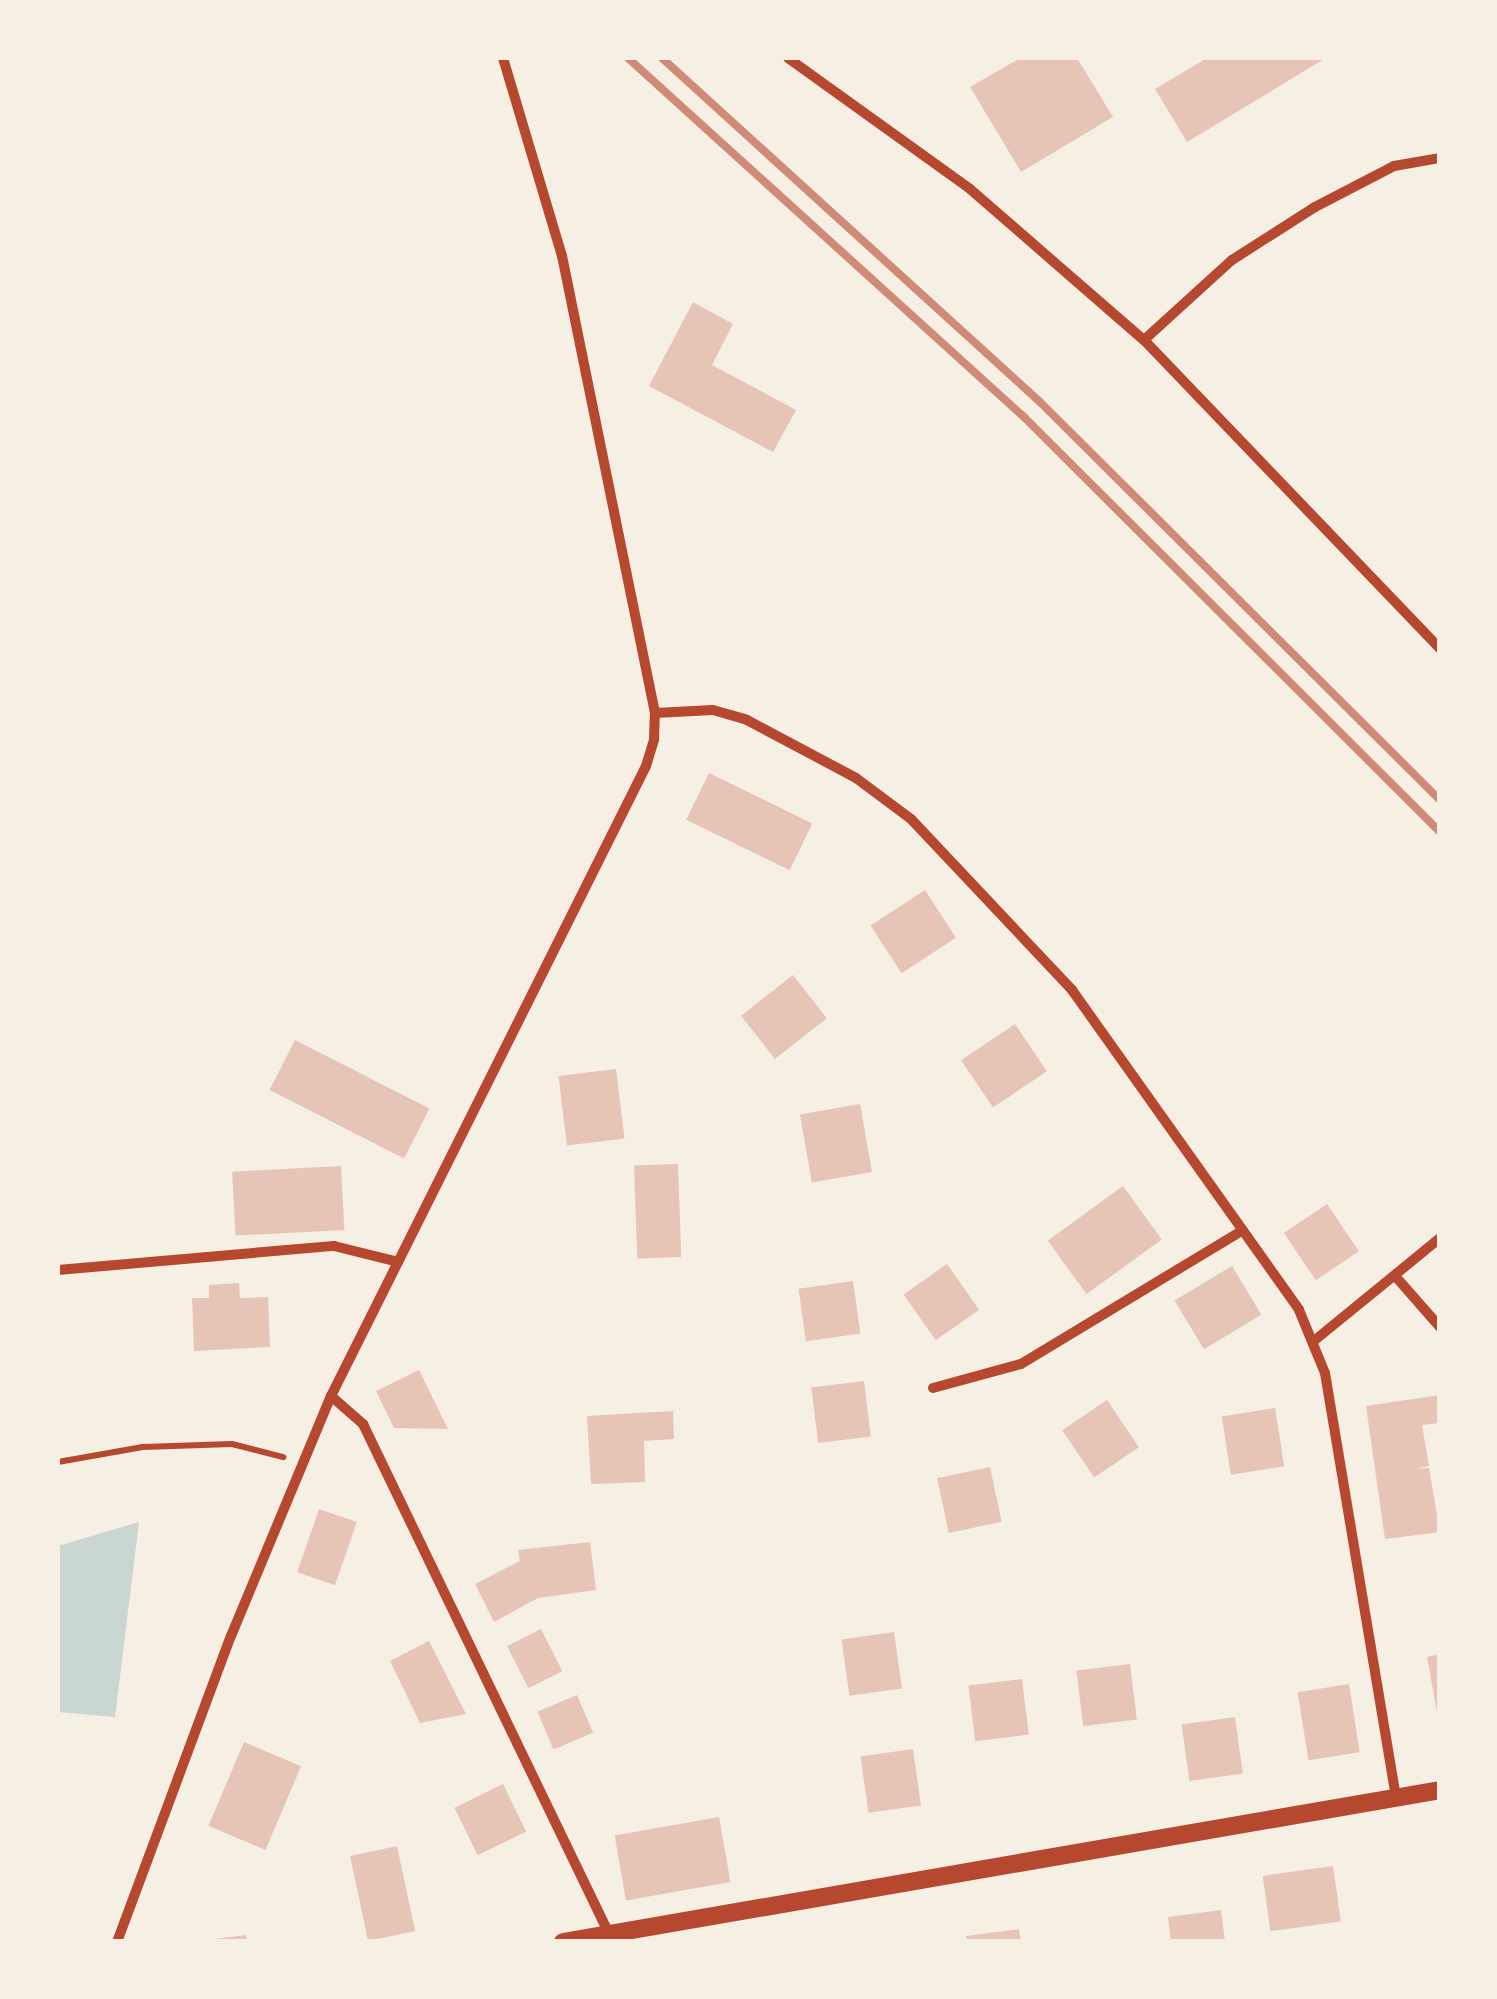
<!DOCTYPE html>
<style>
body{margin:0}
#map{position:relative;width:1497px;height:1999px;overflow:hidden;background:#f6efe4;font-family:Commissioner,sans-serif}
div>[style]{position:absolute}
.water>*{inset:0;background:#c9d6d2}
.building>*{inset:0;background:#e6c5b7;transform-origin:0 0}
.path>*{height:6px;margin:-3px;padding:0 3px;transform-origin:3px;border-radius:3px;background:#b5482f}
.minor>*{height:10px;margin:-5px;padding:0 5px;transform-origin:5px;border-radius:5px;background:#b5482f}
.tertiary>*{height:18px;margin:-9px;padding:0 9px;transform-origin:9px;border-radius:9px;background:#b5482f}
.rail>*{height:8px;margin:-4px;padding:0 4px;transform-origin:4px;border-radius:4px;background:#cf8b77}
span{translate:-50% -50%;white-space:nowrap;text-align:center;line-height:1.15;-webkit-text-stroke:10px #f6efe4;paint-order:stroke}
.frame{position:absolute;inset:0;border:60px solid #f6efe4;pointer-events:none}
</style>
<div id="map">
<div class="water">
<i style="clip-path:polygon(139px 1522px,115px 1717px,58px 1712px,58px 1546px)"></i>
</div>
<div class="building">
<i style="clip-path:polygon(1020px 58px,1077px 58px,1113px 117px,1021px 172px,970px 87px)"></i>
<i style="clip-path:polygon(1207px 58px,1326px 58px,1187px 142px,1155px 89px)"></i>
<i style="clip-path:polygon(693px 302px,733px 324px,712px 365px,796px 410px,773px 452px,649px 386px)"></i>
<i style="left:709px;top:773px;width:115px;height:52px;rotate:26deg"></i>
<i style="left:925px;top:890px;width:57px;height:65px;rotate:57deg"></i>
<i style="left:793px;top:975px;width:55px;height:66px;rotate:52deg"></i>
<i style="left:1015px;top:1024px;width:57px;height:65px;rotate:56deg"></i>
<i style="left:295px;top:1040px;width:151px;height:56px;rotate:27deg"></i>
<i style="left:616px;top:1069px;width:70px;height:58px;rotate:83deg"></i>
<i style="left:860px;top:1104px;width:69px;height:61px;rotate:80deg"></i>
<i style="left:678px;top:1164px;width:93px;height:44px;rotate:88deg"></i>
<i style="left:341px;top:1166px;width:64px;height:109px;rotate:87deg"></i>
<i style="left:1123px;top:1186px;width:66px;height:93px;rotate:54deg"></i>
<i style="left:1327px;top:1204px;width:57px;height:52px;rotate:56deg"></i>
<i style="left:947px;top:1264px;width:56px;height:53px;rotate:55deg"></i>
<i style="left:1232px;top:1266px;width:57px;height:67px;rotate:59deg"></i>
<i style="left:853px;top:1281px;width:53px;height:55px;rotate:82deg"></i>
<i style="clip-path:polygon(239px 1283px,240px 1298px,268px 1297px,270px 1347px,194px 1351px,192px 1298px,209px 1298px,209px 1285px)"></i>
<i style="clip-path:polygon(419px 1370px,448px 1429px,394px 1428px,376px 1391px)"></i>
<i style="left:864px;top:1381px;width:56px;height:53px;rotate:83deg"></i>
<i style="clip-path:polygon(1440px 1395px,1440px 1423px,1422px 1425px,1429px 1466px,1414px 1469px,1429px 1468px,1440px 1532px,1385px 1539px,1366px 1406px)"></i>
<i style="left:1107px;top:1400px;width:57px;height:54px;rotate:56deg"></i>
<i style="left:1275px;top:1408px;width:59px;height:54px;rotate:81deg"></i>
<i style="clip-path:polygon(673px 1411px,674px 1439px,644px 1441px,645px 1482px,591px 1484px,587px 1416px)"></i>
<i style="left:990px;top:1467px;width:56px;height:54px;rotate:78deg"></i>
<i style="left:319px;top:1509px;width:40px;height:67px;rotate:19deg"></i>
<i style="clip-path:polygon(590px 1542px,596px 1590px,538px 1598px,494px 1622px,475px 1584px,520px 1561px,518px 1550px)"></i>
<i style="left:541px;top:1629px;width:47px;height:38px;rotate:63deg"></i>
<i style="left:894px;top:1632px;width:57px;height:53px;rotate:82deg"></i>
<i style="clip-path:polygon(429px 1641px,466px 1714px,420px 1723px,390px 1661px)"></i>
<i style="clip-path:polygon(1440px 1654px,1440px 1717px,1438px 1717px,1427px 1657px)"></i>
<i style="left:1130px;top:1664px;width:56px;height:54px;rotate:83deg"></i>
<i style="left:1022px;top:1679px;width:56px;height:54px;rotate:83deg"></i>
<i style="left:1349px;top:1684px;width:69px;height:52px;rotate:81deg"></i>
<i style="left:577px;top:1695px;width:41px;height:43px;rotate:67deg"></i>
<i style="left:1235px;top:1717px;width:57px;height:54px;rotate:82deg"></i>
<i style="left:244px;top:1742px;width:62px;height:91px;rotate:23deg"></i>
<i style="left:913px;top:1749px;width:57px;height:53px;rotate:82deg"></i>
<i style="left:503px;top:1784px;width:53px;height:54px;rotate:64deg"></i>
<i style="left:719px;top:1817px;width:66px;height:106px;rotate:80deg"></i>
<i style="left:397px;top:1846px;width:87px;height:48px;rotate:78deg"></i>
<i style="left:1333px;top:1866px;width:56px;height:71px;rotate:82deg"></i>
<i style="clip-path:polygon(1221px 1910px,1225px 1942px,1171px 1942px,1168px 1917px)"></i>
<i style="clip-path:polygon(1019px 1929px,1021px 1942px,967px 1942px,966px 1936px)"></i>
<i style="clip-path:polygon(246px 1935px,247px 1942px,215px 1942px,215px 1939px)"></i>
</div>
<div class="path">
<i style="left:58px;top:1462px;width:86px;rotate:-10deg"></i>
<i style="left:143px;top:1447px;width:89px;rotate:-1.9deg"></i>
<i style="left:232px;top:1444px;width:53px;rotate:14.3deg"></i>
</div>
<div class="minor">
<i style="left:788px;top:58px;width:224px;rotate:35.7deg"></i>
<i style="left:970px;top:189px;width:230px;rotate:41deg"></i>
<i style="left:1144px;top:340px;width:428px;rotate:46.2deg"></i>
<i style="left:1144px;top:340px;width:119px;rotate:-42.3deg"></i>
<i style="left:1232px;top:260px;width:98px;rotate:-32.6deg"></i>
<i style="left:1315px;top:207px;width:89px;rotate:-27.4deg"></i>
<i style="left:1394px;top:166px;width:47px;rotate:-9.9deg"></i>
<i style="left:655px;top:713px;width:58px;rotate:-3deg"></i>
<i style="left:713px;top:710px;width:35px;rotate:16deg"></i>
<i style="left:747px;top:720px;width:123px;rotate:28deg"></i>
<i style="left:856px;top:778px;width:69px;rotate:36.7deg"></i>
<i style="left:911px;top:819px;width:235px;rotate:46.7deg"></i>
<i style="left:1072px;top:990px;width:392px;rotate:54.6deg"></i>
<i style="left:1299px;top:1310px;width:68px;rotate:67.6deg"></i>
<i style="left:1325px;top:1373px;width:431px;rotate:80.5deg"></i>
<i style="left:58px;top:1270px;width:277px;rotate:-5deg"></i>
<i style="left:334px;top:1246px;width:66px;rotate:14deg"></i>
<i style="left:1396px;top:1277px;width:67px;rotate:48.7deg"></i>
<i style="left:1315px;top:1340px;width:161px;rotate:-39.2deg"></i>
<i style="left:933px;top:1388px;width:91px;rotate:-15.3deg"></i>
<i style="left:1021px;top:1364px;width:259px;rotate:-31.1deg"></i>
<i style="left:331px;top:1396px;width:43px;rotate:41.2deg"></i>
<i style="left:363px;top:1424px;width:571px;rotate:64.24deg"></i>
<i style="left:117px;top:1942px;width:327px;rotate:-69.6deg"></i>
<i style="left:231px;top:1636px;width:260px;rotate:-67.4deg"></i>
<i style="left:331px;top:1396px;width:704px;rotate:-63.43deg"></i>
<i style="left:646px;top:766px;width:28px;rotate:-73deg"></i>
<i style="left:654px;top:739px;width:26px;rotate:-88deg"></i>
<i style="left:655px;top:713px;width:466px;rotate:-101.5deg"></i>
<i style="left:562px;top:256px;width:207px;rotate:-106.6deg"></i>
</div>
<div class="tertiary">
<i style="left:563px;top:1942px;width:890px;rotate:-9.83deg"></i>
</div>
<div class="rail">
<i style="left:628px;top:58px;width:536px;rotate:42.2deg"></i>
<i style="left:1025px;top:418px;width:586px;rotate:44.93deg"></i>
<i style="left:662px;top:58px;width:510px;rotate:42.3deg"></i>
<i style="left:1039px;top:401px;width:566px;rotate:44.86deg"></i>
</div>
<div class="frame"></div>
</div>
